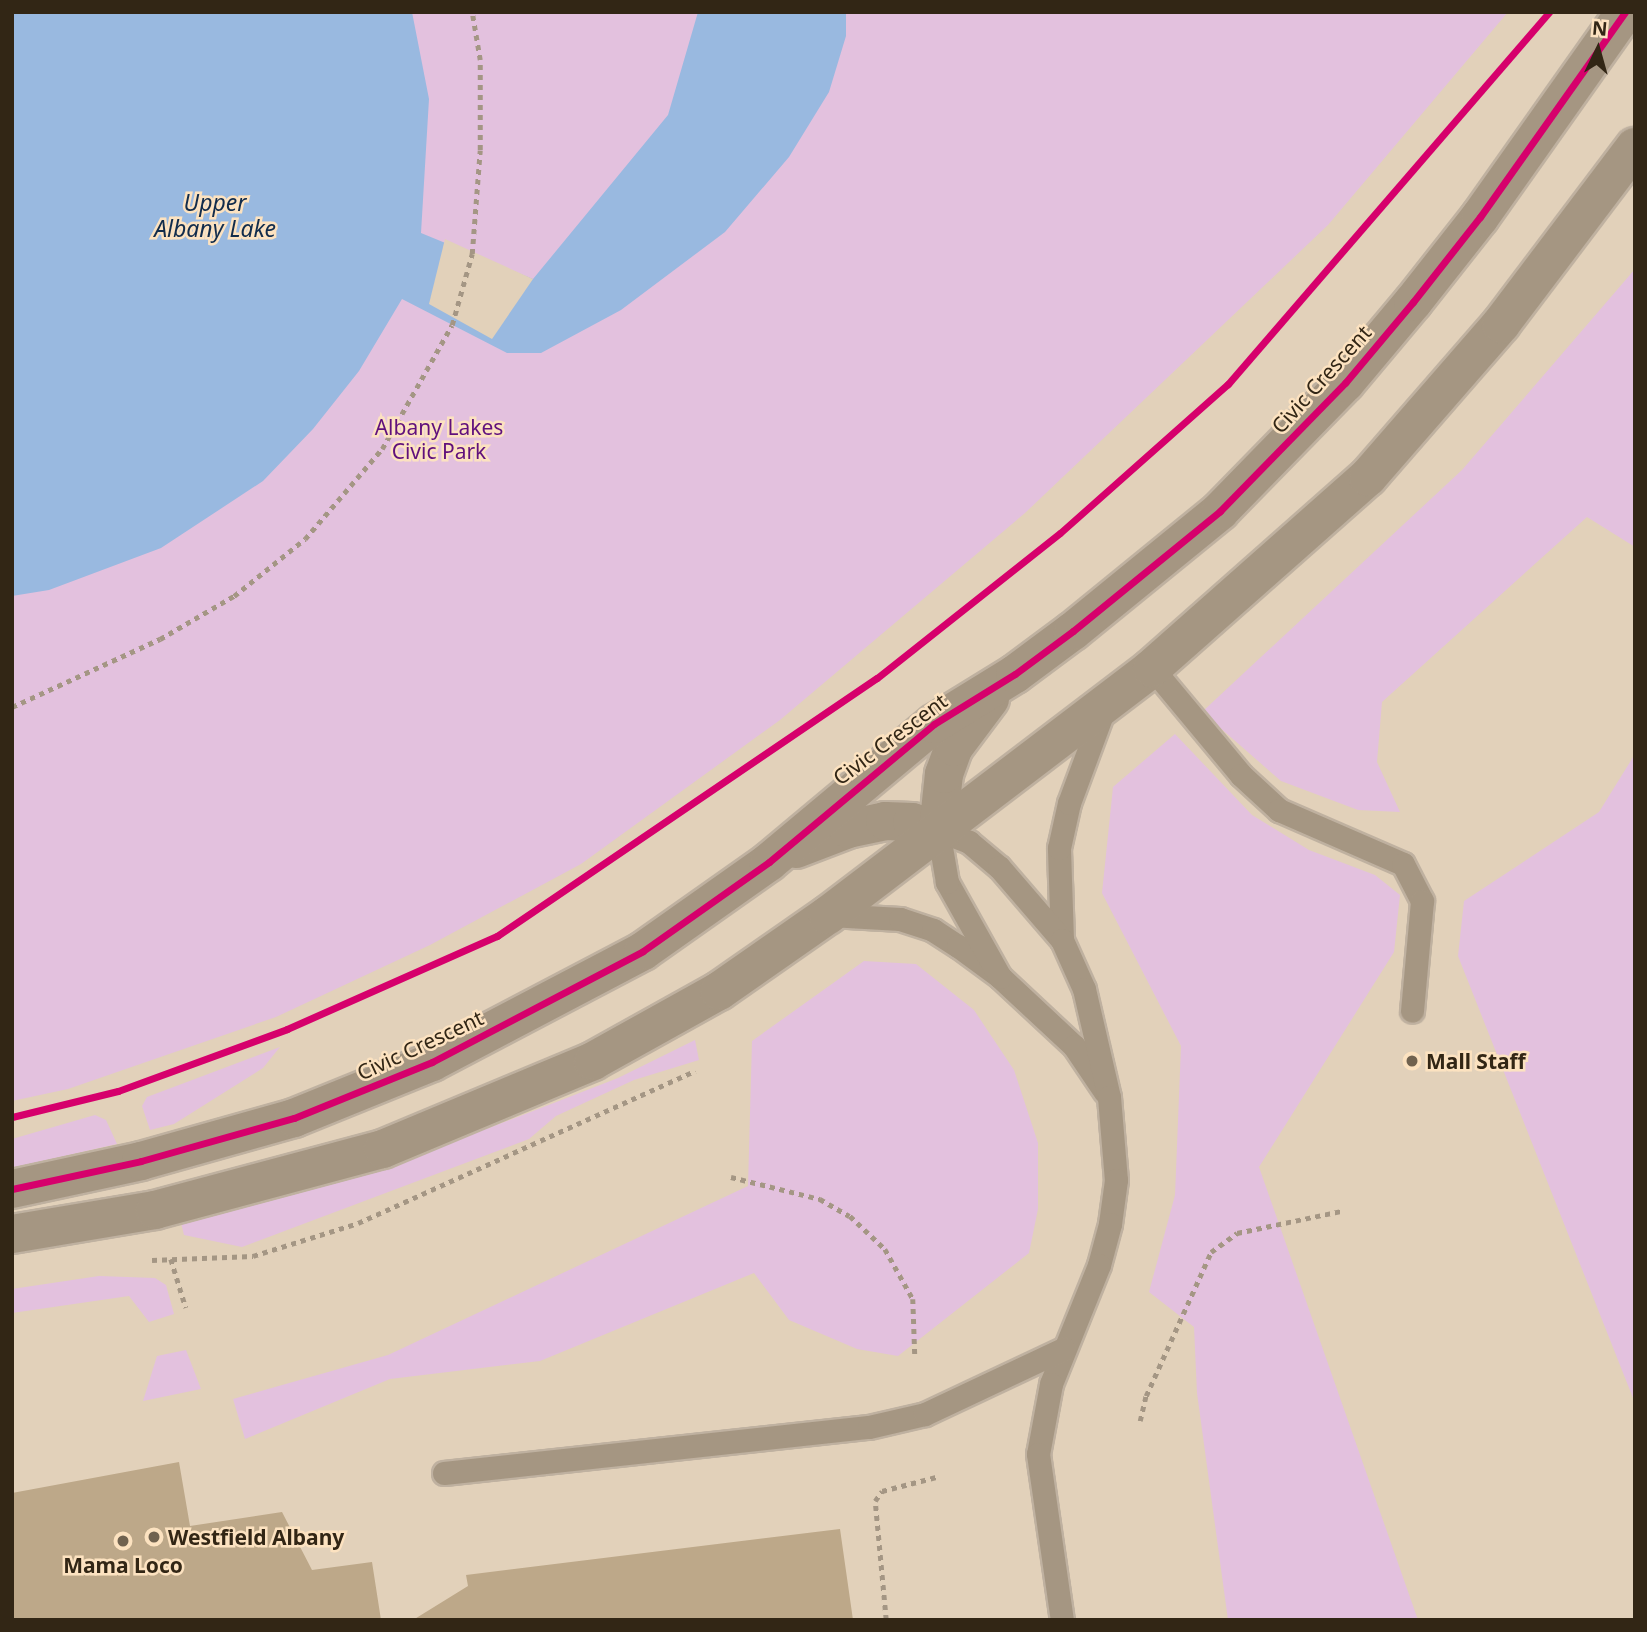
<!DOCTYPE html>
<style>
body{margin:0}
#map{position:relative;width:1647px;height:1632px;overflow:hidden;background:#e2d1ba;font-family:"Noto Sans",sans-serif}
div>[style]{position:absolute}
.green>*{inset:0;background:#e3c1de}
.water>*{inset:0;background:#99b9e0}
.pier>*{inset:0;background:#e2d1ba}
.building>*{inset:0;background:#bda889}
.path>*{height:4.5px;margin-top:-2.25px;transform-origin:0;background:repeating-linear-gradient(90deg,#a49684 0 5px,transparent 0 10px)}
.roads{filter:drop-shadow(2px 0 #bfb1a0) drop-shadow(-2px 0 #bfb1a0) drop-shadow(0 2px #bfb1a0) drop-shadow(0 -2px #bfb1a0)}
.service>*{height:23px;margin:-11.5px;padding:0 11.5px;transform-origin:11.5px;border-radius:11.5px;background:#a59682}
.tertiary>*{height:38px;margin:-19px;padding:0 19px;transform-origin:19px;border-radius:19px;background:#a59682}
.cycleway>*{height:7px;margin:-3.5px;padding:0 3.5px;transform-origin:3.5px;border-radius:3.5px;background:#d6006c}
.dots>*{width:19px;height:19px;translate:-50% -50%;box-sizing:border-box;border:4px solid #fce2c0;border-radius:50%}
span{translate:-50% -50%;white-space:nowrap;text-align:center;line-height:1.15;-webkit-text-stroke:5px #fce2c0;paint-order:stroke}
.street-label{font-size:21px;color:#322615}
.park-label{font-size:21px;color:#60107c}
.poi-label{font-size:21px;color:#322615;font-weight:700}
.left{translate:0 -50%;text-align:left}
.water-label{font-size:23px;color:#112c4c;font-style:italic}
.frame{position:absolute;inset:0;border:14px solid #322615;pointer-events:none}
.north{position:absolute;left:1563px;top:14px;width:70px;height:70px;-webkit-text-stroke:5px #fce2c0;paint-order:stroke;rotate:5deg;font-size:19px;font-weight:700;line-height:28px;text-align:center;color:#322615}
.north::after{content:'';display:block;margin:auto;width:24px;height:32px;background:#322615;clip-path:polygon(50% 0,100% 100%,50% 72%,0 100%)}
</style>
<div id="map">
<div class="green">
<i style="clip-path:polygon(12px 12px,1508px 12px,1328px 225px,1025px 513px,780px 720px,581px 864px,430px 945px,276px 1017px,68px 1089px,12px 1101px)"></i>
<i style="clip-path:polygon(1635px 269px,1635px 547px,1587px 517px,1382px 702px,1377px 762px,1400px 812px,1358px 810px,1281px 781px,1202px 712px,1462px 470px)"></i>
<i style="clip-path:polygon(1175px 734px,1252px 815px,1309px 850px,1375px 875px,1400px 895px,1394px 952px,1259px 1167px,1418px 1620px,1228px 1620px,1197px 1393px,1194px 1327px,1149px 1292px,1175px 1195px,1181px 1046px,1102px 893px,1113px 787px)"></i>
<i style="clip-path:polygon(1635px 754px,1635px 1403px,1458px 956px,1464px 901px,1599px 812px)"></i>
<i style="clip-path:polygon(864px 961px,916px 964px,974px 1010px,1014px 1070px,1038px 1143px,1038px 1209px,1029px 1253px,898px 1356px,857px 1349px,789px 1320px,754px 1273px,540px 1361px,390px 1379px,245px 1439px,233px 1399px,388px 1355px,748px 1186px,752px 1041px)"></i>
<i style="clip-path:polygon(695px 1040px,699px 1060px,634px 1080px,556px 1116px,529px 1139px,242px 1247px,184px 1235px,180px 1219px,489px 1128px,618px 1078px)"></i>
<i style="clip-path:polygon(280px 1047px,263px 1068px,174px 1124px,150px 1130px,142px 1106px,147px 1097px)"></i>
<i style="clip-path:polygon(95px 1115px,106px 1120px,117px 1144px,12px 1168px,12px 1139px)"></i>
<i style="clip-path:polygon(99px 1276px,155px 1278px,166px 1285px,174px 1314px,149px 1322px,129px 1296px,12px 1313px,12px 1289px)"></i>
<i style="clip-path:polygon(186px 1350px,201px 1389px,143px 1401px,157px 1356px)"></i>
</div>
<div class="water">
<i style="clip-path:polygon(12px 12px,412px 12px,429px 99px,421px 233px,533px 279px,668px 115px,698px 12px,846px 12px,846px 36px,829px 92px,789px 157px,725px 232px,621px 310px,541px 353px,507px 353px,402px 299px,359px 371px,313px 429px,263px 481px,161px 548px,49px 590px,12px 596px)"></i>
</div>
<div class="pier">
<i style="clip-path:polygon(445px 239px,533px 279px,492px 339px,429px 304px)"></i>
</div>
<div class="building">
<i style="clip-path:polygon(179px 1462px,190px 1526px,282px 1512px,312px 1570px,372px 1562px,381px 1620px,12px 1620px,12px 1493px)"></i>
<i style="clip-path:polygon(840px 1529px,853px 1620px,413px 1620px,468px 1586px,466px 1575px)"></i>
</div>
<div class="path">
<i style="left:12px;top:707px;width:163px;rotate:-24.7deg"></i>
<i style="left:160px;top:639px;width:86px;rotate:-30.2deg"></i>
<i style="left:234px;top:596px;width:91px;rotate:-38.8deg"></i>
<i style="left:305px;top:539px;width:118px;rotate:-49.5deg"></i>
<i style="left:382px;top:449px;width:142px;rotate:-60.6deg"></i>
<i style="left:452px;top:325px;width:74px;rotate:-74.3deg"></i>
<i style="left:472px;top:254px;width:104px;rotate:-85.6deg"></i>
<i style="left:480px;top:150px;width:90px;rotate:-90deg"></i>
<i style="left:480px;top:60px;width:49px;rotate:-99.5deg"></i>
<i style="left:731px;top:1177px;width:92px;rotate:13.9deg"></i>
<i style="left:820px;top:1199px;width:34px;rotate:30deg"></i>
<i style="left:850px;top:1216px;width:48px;rotate:43.3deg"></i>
<i style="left:885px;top:1249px;width:57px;rotate:60.8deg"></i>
<i style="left:913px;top:1299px;width:56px;rotate:88deg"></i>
<i style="left:171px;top:1259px;width:51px;rotate:73deg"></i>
<i style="left:152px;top:1260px;width:101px;rotate:-2.3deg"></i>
<i style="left:253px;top:1256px;width:110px;rotate:-17.4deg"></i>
<i style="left:358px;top:1223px;width:370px;rotate:-24.3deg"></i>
<i style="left:1140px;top:1421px;width:26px;rotate:-77deg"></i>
<i style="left:1146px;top:1396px;width:158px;rotate:-65.7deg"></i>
<i style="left:1211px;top:1252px;width:32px;rotate:-36deg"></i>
<i style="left:1237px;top:1233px;width:106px;rotate:-11.9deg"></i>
<i style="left:886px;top:1620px;width:120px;rotate:-95.3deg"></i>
<i style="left:875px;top:1501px;width:12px;rotate:-55deg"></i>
<i style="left:882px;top:1491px;width:56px;rotate:-14.5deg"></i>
</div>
<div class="roads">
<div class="service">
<i style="left:1152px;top:668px;width:139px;rotate:50.2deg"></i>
<i style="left:1241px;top:775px;width:52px;rotate:42.6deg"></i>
<i style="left:1279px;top:810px;width:135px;rotate:23.5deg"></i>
<i style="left:1403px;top:864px;width:42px;rotate:62.8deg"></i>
<i style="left:1422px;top:901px;width:110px;rotate:95.2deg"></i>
<i style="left:830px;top:915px;width:70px;rotate:3.3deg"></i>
<i style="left:900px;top:919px;width:35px;rotate:18deg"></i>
<i style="left:933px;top:930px;width:30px;rotate:33deg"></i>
<i style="left:958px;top:946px;width:52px;rotate:36.4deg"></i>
<i style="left:1000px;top:977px;width:101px;rotate:43deg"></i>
<i style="left:1074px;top:1046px;width:55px;rotate:56deg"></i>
<i style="left:1062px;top:940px;width:92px;rotate:-91.9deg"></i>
<i style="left:1059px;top:848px;width:46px;rotate:-77.5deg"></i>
<i style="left:1069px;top:803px;width:100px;rotate:-69.6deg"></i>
<i style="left:1000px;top:977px;width:109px;rotate:-119.2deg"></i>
<i style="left:947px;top:882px;width:53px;rotate:-99.8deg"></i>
<i style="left:938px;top:830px;width:33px;rotate:21deg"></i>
<i style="left:969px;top:842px;width:39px;rotate:40deg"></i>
<i style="left:999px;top:867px;width:96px;rotate:49.2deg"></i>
<i style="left:1062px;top:940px;width:54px;rotate:65.8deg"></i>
<i style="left:1084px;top:989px;width:111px;rotate:77deg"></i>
<i style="left:1109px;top:1097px;width:83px;rotate:85.2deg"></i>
<i style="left:1116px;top:1180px;width:44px;rotate:97.8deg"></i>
<i style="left:1110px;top:1224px;width:42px;rotate:105deg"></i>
<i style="left:1099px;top:1265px;width:128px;rotate:112deg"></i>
<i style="left:1051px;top:1384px;width:71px;rotate:100.5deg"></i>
<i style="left:1038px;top:1454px;width:168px;rotate:81.8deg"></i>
<i style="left:444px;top:1473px;width:427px;rotate:-6.2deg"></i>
<i style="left:869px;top:1427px;width:57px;rotate:-13.1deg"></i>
<i style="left:925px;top:1414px;width:153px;rotate:-25.2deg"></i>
</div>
<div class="tertiary">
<i style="left:796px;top:849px;width:56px;rotate:-21deg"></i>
<i style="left:848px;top:829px;width:38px;rotate:-12deg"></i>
<i style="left:885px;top:821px;width:27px;rotate:2deg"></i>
<i style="left:912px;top:822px;width:27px;rotate:17deg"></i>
<i style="left:938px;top:830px;width:56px;rotate:-83.9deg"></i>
<i style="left:944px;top:774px;width:29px;rotate:-70deg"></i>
<i style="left:954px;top:747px;width:60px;rotate:-53.1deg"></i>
<i style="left:12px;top:1189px;width:132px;rotate:-12.2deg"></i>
<i style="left:141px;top:1161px;width:159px;rotate:-15.7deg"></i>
<i style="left:294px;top:1118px;width:149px;rotate:-22.1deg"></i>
<i style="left:432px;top:1062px;width:238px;rotate:-27.7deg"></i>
<i style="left:643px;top:951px;width:154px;rotate:-35.2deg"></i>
<i style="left:769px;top:862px;width:215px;rotate:-39.9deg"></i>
<i style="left:934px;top:724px;width:95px;rotate:-31.7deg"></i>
<i style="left:1015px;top:674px;width:72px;rotate:-36.6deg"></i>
<i style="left:1073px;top:631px;width:190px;rotate:-39.2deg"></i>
<i style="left:1220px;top:511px;width:179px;rotate:-45.7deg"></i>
<i style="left:1345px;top:383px;width:106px;rotate:-50deg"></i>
<i style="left:1413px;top:302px;width:108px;rotate:-51.8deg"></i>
<i style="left:1480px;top:217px;width:251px;rotate:-54.7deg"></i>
<i style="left:12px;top:1234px;width:145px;rotate:-9.5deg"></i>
<i style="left:155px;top:1210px;width:236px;rotate:-15deg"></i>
<i style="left:383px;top:1149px;width:228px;rotate:-22.7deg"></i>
<i style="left:593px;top:1061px;width:144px;rotate:-29.1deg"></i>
<i style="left:719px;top:991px;width:133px;rotate:-34.9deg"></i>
<i style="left:828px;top:915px;width:407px;rotate:-37.3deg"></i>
<i style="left:1152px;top:668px;width:288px;rotate:-41.5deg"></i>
<i style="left:1368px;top:477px;width:203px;rotate:-49deg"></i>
<i style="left:1501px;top:324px;width:222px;rotate:-52.9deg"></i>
</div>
</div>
<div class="cycleway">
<i style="left:12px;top:1117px;width:109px;rotate:-13.8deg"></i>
<i style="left:118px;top:1091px;width:180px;rotate:-20.1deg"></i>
<i style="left:287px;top:1029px;width:230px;rotate:-23.9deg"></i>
<i style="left:497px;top:936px;width:459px;rotate:-34.2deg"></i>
<i style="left:877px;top:678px;width:233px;rotate:-38.4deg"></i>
<i style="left:1060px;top:533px;width:225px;rotate:-41.6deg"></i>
<i style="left:1228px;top:384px;width:491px;rotate:-49.2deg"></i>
<i style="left:12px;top:1189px;width:132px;rotate:-12.2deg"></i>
<i style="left:141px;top:1161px;width:159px;rotate:-15.7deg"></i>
<i style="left:294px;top:1118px;width:149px;rotate:-22.1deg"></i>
<i style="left:432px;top:1062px;width:238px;rotate:-27.7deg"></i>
<i style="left:643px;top:951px;width:154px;rotate:-35.2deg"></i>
<i style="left:769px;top:862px;width:215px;rotate:-39.9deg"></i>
<i style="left:934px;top:724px;width:95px;rotate:-31.7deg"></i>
<i style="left:1015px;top:674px;width:72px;rotate:-36.6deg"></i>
<i style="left:1073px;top:631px;width:190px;rotate:-39.2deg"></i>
<i style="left:1220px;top:511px;width:179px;rotate:-45.7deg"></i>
<i style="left:1345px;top:383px;width:106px;rotate:-50deg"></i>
<i style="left:1413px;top:302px;width:108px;rotate:-51.8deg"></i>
<i style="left:1480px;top:217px;width:251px;rotate:-54.7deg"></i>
</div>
<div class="dots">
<i style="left:1412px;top:1061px;background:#70624f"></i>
<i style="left:154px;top:1537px;background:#70624f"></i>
<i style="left:123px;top:1541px;background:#70624f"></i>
</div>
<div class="street-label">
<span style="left:1321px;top:379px;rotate:-48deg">Civic Crescent</span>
<span style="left:890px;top:739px;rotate:-37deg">Civic Crescent</span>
<span style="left:420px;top:1045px;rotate:-25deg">Civic Crescent</span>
</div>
<div class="park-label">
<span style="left:439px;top:439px">Albany Lakes<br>Civic Park</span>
</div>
<div class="poi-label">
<span class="left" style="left:1426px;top:1061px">Mall Staff</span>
<span class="left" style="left:168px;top:1537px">Westfield Albany</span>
<span style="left:123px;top:1565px">Mama Loco</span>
</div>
<div class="water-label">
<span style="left:215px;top:215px">Upper<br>Albany Lake</span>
</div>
<div class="frame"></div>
<div class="north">N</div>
</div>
